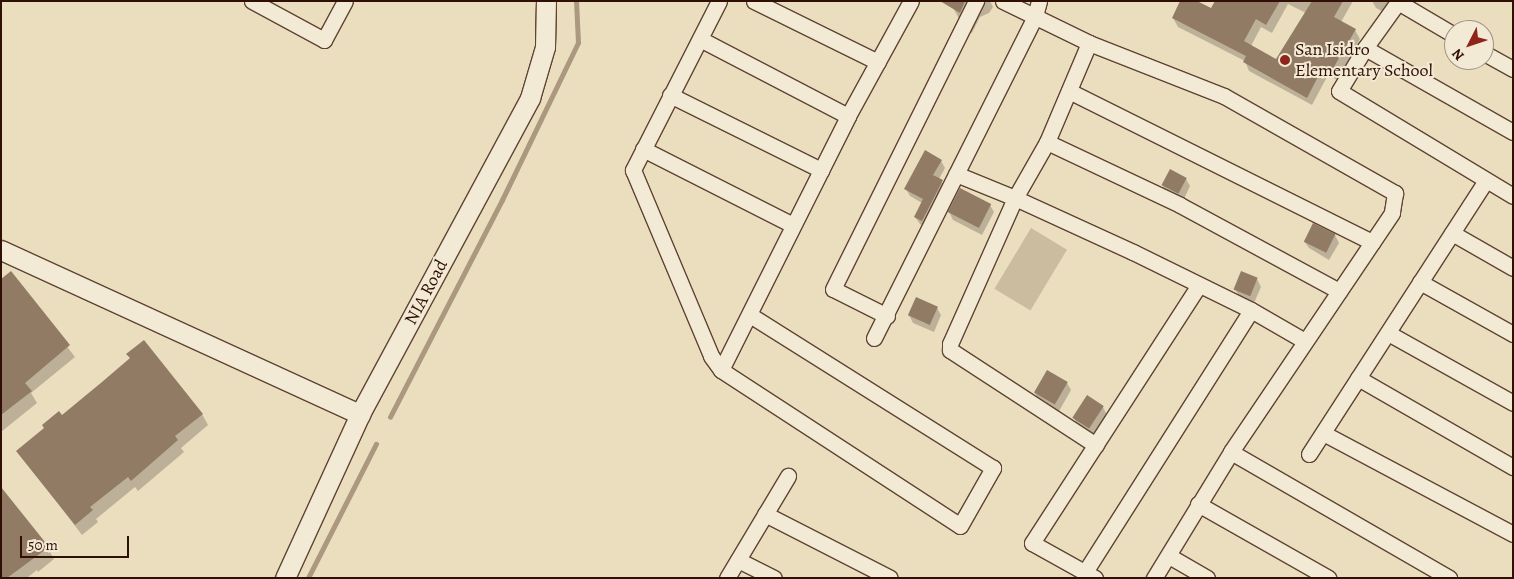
<!DOCTYPE html>
<style>
body{margin:0}
#map{position:relative;width:1514px;height:579px;overflow:hidden;background:#ebdebf;font-family:Alegreya,serif}
div>[style]{position:absolute}
.green>*{inset:0;background:#cbbb9f;transform-origin:0 0}
.shadow>*{inset:0;background:#0003}
.stream>*{height:4.5px;margin:-2.25px;padding:0 2.25px;transform-origin:2.25px;border-radius:2.25px;background:#ab987f}
.building>*{inset:0;background:#917b65;transform-origin:0 0}
.roads{filter:drop-shadow(1px 0 #5f4433) drop-shadow(-1px 0 #5f4433) drop-shadow(0 1px #5f4433) drop-shadow(0 -1px #5f4433)}
.minor>*{height:15px;margin:-7.5px;padding:0 7.5px;transform-origin:7.5px;border-radius:7.5px;background:#f2ead5}
.tertiary>*{height:19px;margin:-9.5px;padding:0 9.5px;transform-origin:9.5px;border-radius:9.5px;background:#f2ead5}
.dots>*{width:14px;height:14px;translate:-50% -50%;box-sizing:border-box;border:2px solid #f2ead5;border-radius:50%}
span{translate:-50% -50%;white-space:nowrap;text-align:center;line-height:1.15;-webkit-text-stroke:4px #f2ead5;paint-order:stroke}
.poi-label{font-size:18px;color:#301004}
.left{translate:0 -50%;text-align:left}
.street-label{font-size:18px;color:#301004}
.frame{position:absolute;inset:0;border:2px solid #301004;pointer-events:none}
.north{position:absolute;left:1444px;top:20px;width:50px;height:50px;box-sizing:border-box;background:#f2ead5;border:1px solid #a49381;border-radius:50%;rotate:229deg;font-size:14px;font-weight:700;line-height:20px;text-align:center;color:#301004}
.north::after{content:'';display:block;margin:auto;width:18px;height:22px;background:#8f2418;clip-path:polygon(50% 0,100% 100%,50% 72%,0 100%)}
.scale{position:absolute;left:20px;top:536px;width:109px;height:22px;box-sizing:border-box;border:2px solid #301004;border-top:0;padding-left:6px;font-size:15px;line-height:18px;white-space:nowrap;color:#301004;-webkit-text-stroke:4px #f2ead5;paint-order:stroke}
</style>
<div id="map">
<div class="green">
<i style="left:1031px;top:228px;width:42px;height:71px;rotate:31deg"></i>
</div>
<div class="shadow">
<i style="clip-path:polygon(957px 1px,990px 1px,993px 7px,989px 13px,980px 17px,972px 33px,965px 29px,953px 8px)"></i>
<i style="clip-path:polygon(evenodd,1216px 1px,1353px 1px,1341px 22px,1355px 30px,1360px 39px,1337px 80px,1328px 75px,1312px 105px,1249px 71px,1245px 61px,1178px 27px,1173px 18px,1211px 10px,1216px 1px,1288px 4px,1306px 13px,1276px 60px,1251px 46px,1261px 27px,1272px 33px,1288px 4px)"></i>
<i style="clip-path:polygon(1372px 1px,1403px 1px,1391px 16px,1376px 8px)"></i>
<i style="clip-path:polygon(941px 161px,945px 168px,939px 179px,946px 188px,926px 228px,920px 224px,915px 217px,922px 203px,910px 196px,906px 189px)"></i>
<i style="clip-path:polygon(1186px 179px,1190px 186px,1183px 201px,1166px 192px,1162px 185px)"></i>
<i style="clip-path:polygon(990px 205px,994px 212px,982px 235px,953px 220px,949px 212px)"></i>
<i style="clip-path:polygon(1335px 235px,1339px 243px,1329px 260px,1309px 248px,1304px 241px)"></i>
<i style="clip-path:polygon(11px 273px,75px 357px,31px 393px,37px 403px,1px 432px,1px 281px)"></i>
<i style="clip-path:polygon(1257px 279px,1261px 287px,1254px 303px,1239px 296px,1235px 289px)"></i>
<i style="clip-path:polygon(937px 308px,941px 315px,934px 332px,913px 323px,909px 315px)"></i>
<i style="clip-path:polygon(1067px 383px,1071px 390px,1058px 413px,1039px 401px,1035px 393px)"></i>
<i style="clip-path:polygon(1103px 407px,1107px 415px,1093px 436px,1078px 426px,1074px 418px)"></i>
<i style="clip-path:polygon(202px 414px,208px 425px,181px 448px,184px 452px,138px 491px,135px 487px,96px 519px,98px 522px,82px 535px,18px 451px,62px 416px)"></i>
<i style="clip-path:polygon(48px 548px,54px 559px,38px 572px,37px 570px,27px 578px,1px 578px)"></i>
</div>
<div class="stream">
<i style="left:390px;top:417px;width:244px;rotate:-62.7deg"></i>
<i style="left:502px;top:200px;width:174px;rotate:-64.2deg"></i>
<i style="left:578px;top:43px;width:42px;rotate:-92.7deg"></i>
<i style="left:308px;top:578px;width:150px;rotate:-63.1deg"></i>
</div>
<div class="building">
<i style="clip-path:polygon(940px 1px,965px 1px,960px 13px)"></i>
<i style="clip-path:polygon(1180px 1px,1197px 1px,1211px 8px,1215px 1px,1280px 1px,1266px 25px,1256px 19px,1244px 41px,1276px 59px,1312px 1px,1343px 1px,1334px 17px,1356px 29px,1331px 72px,1323px 67px,1307px 98px,1243px 62px,1246px 56px,1172px 18px)"></i>
<i style="clip-path:polygon(925px 150px,942px 160px,933px 175px,943px 180px,922px 221px,914px 217px,923px 199px,904px 189px)"></i>
<i style="left:1170px;top:169px;width:19px;height:18px;rotate:28deg"></i>
<i style="left:960px;top:188px;width:35px;height:27px;rotate:27deg"></i>
<i style="left:1313px;top:223px;width:25px;height:21px;rotate:26deg"></i>
<i style="clip-path:polygon(11px 271px,70px 345px,25px 383px,32px 391px,1px 415px,1px 279px)"></i>
<i style="left:1241px;top:271px;width:18px;height:20px;rotate:22deg"></i>
<i style="left:916px;top:297px;width:24px;height:20px;rotate:24deg"></i>
<i style="clip-path:polygon(144px 340px,203px 414px,175px 436px,178px 440px,131px 481px,128px 477px,90px 507px,93px 510px,75px 525px,16px 451px,44px 428px,42px 425px,59px 411px,62px 415px,102px 382px,130px 358px,126px 354px)"></i>
<i style="left:1047px;top:370px;width:24px;height:26px;rotate:30deg"></i>
<i style="left:1087px;top:395px;width:20px;height:27px;rotate:33deg"></i>
<i style="clip-path:polygon(1px 487px,49px 547px,7px 578px,1px 578px)"></i>
</div>
<div class="roads">
<div class="minor">
<i style="left:252px;top:1px;width:82px;rotate:28.4deg"></i>
<i style="left:324px;top:40px;width:44px;rotate:-61.7deg"></i>
<i style="left:719px;top:1px;width:190px;rotate:117deg"></i>
<i style="left:633px;top:170px;width:202px;rotate:67.2deg"></i>
<i style="left:711px;top:356px;width:17px;rotate:54deg"></i>
<i style="left:721px;top:370px;width:285px;rotate:33.1deg"></i>
<i style="left:960px;top:526px;width:67px;rotate:-60.4deg"></i>
<i style="left:993px;top:468px;width:287px;rotate:-147.8deg"></i>
<i style="left:754px;top:1px;width:138px;rotate:26.2deg"></i>
<i style="left:1003px;top:1px;width:96px;rotate:26deg"></i>
<i style="left:1089px;top:43px;width:145px;rotate:21.4deg"></i>
<i style="left:1224px;top:96px;width:197px;rotate:29.6deg"></i>
<i style="left:1395px;top:193px;width:20px;rotate:99deg"></i>
<i style="left:1392px;top:213px;width:288px;rotate:124deg"></i>
<i style="left:1231px;top:452px;width:148px;rotate:121.4deg"></i>
<i style="left:1454px;top:35px;width:65px;rotate:-149.5deg"></i>
<i style="left:1398px;top:2px;width:57px;rotate:125.7deg"></i>
<i style="left:1365px;top:48px;width:50px;rotate:121.2deg"></i>
<i style="left:1339px;top:91px;width:203px;rotate:31.1deg"></i>
<i style="left:700px;top:39px;width:167px;rotate:27.5deg"></i>
<i style="left:1089px;top:43px;width:108px;rotate:113deg"></i>
<i style="left:1047px;top:142px;width:64px;rotate:119.7deg"></i>
<i style="left:1015px;top:198px;width:160px;rotate:114deg"></i>
<i style="left:950px;top:344px;width:6px;rotate:90deg"></i>
<i style="left:950px;top:350px;width:174px;rotate:33.1deg"></i>
<i style="left:1365px;top:48px;width:170px;rotate:29.6deg"></i>
<i style="left:1484px;top:53px;width:33px;rotate:29deg"></i>
<i style="left:1069px;top:91px;width:339px;rotate:26.5deg"></i>
<i style="left:670px;top:95px;width:169px;rotate:26.4deg"></i>
<i style="left:1047px;top:142px;width:147px;rotate:25.3deg"></i>
<i style="left:1180px;top:205px;width:181px;rotate:28.4deg"></i>
<i style="left:643px;top:149px;width:168px;rotate:26.9deg"></i>
<i style="left:956px;top:174px;width:64px;rotate:22.1deg"></i>
<i style="left:1015px;top:198px;width:130px;rotate:24.6deg"></i>
<i style="left:1133px;top:252px;width:131px;rotate:26.2deg"></i>
<i style="left:1251px;top:310px;width:62px;rotate:29.9deg"></i>
<i style="left:1452px;top:233px;width:70px;rotate:29.8deg"></i>
<i style="left:1420px;top:282px;width:107px;rotate:29.2deg"></i>
<i style="left:887px;top:316px;width:60px;rotate:-153.4deg"></i>
<i style="left:833px;top:289px;width:322px;rotate:-63.6deg"></i>
<i style="left:1388px;top:333px;width:143px;rotate:29.2deg"></i>
<i style="left:874px;top:338px;width:360px;rotate:-63.4deg"></i>
<i style="left:1035px;top:16px;width:16px;rotate:-75deg"></i>
<i style="left:721px;top:370px;width:284px;rotate:-63.4deg"></i>
<i style="left:848px;top:116px;width:131px;rotate:-61.3deg"></i>
<i style="left:1358px;top:378px;width:179px;rotate:29.9deg"></i>
<i style="left:1323px;top:433px;width:215px;rotate:28deg"></i>
<i style="left:1231px;top:452px;width:252px;rotate:30deg"></i>
<i style="left:1309px;top:454px;width:326px;rotate:-57.1deg"></i>
<i style="left:1198px;top:504px;width:150px;rotate:29.6deg"></i>
<i style="left:765px;top:514px;width:140px;rotate:27.1deg"></i>
<i style="left:1169px;top:556px;width:44px;rotate:30.1deg"></i>
<i style="left:738px;top:560px;width:40px;rotate:26.6deg"></i>
<i style="left:1085px;top:572px;width:310px;rotate:-57.6deg"></i>
<i style="left:727px;top:578px;width:119px;rotate:-59.1deg"></i>
<i style="left:1095px;top:578px;width:72px;rotate:-150.9deg"></i>
<i style="left:1032px;top:543px;width:306px;rotate:-57.1deg"></i>
</div>
<div class="tertiary">
<i style="left:1px;top:250px;width:395px;rotate:24.6deg"></i>
<i style="left:285px;top:578px;width:180px;rotate:-65.4deg"></i>
<i style="left:360px;top:414px;width:359px;rotate:-61.7deg"></i>
<i style="left:530px;top:98px;width:53px;rotate:-73.6deg"></i>
<i style="left:545px;top:47px;width:46px;rotate:-88.8deg"></i>
</div>
</div>
<div class="dots">
<i style="left:1285px;top:60px;background:#8f2418"></i>
</div>
<div class="poi-label">
<span class="left" style="left:1295px;top:60px">San Isidro<br>Elementary School</span>
</div>
<div class="street-label">
<span style="left:426px;top:292px;rotate:-62deg">NIA Road</span>
</div>
<div class="frame"></div>
<div class="north">N</div>
<div class="scale">50 m</div>
</div>
